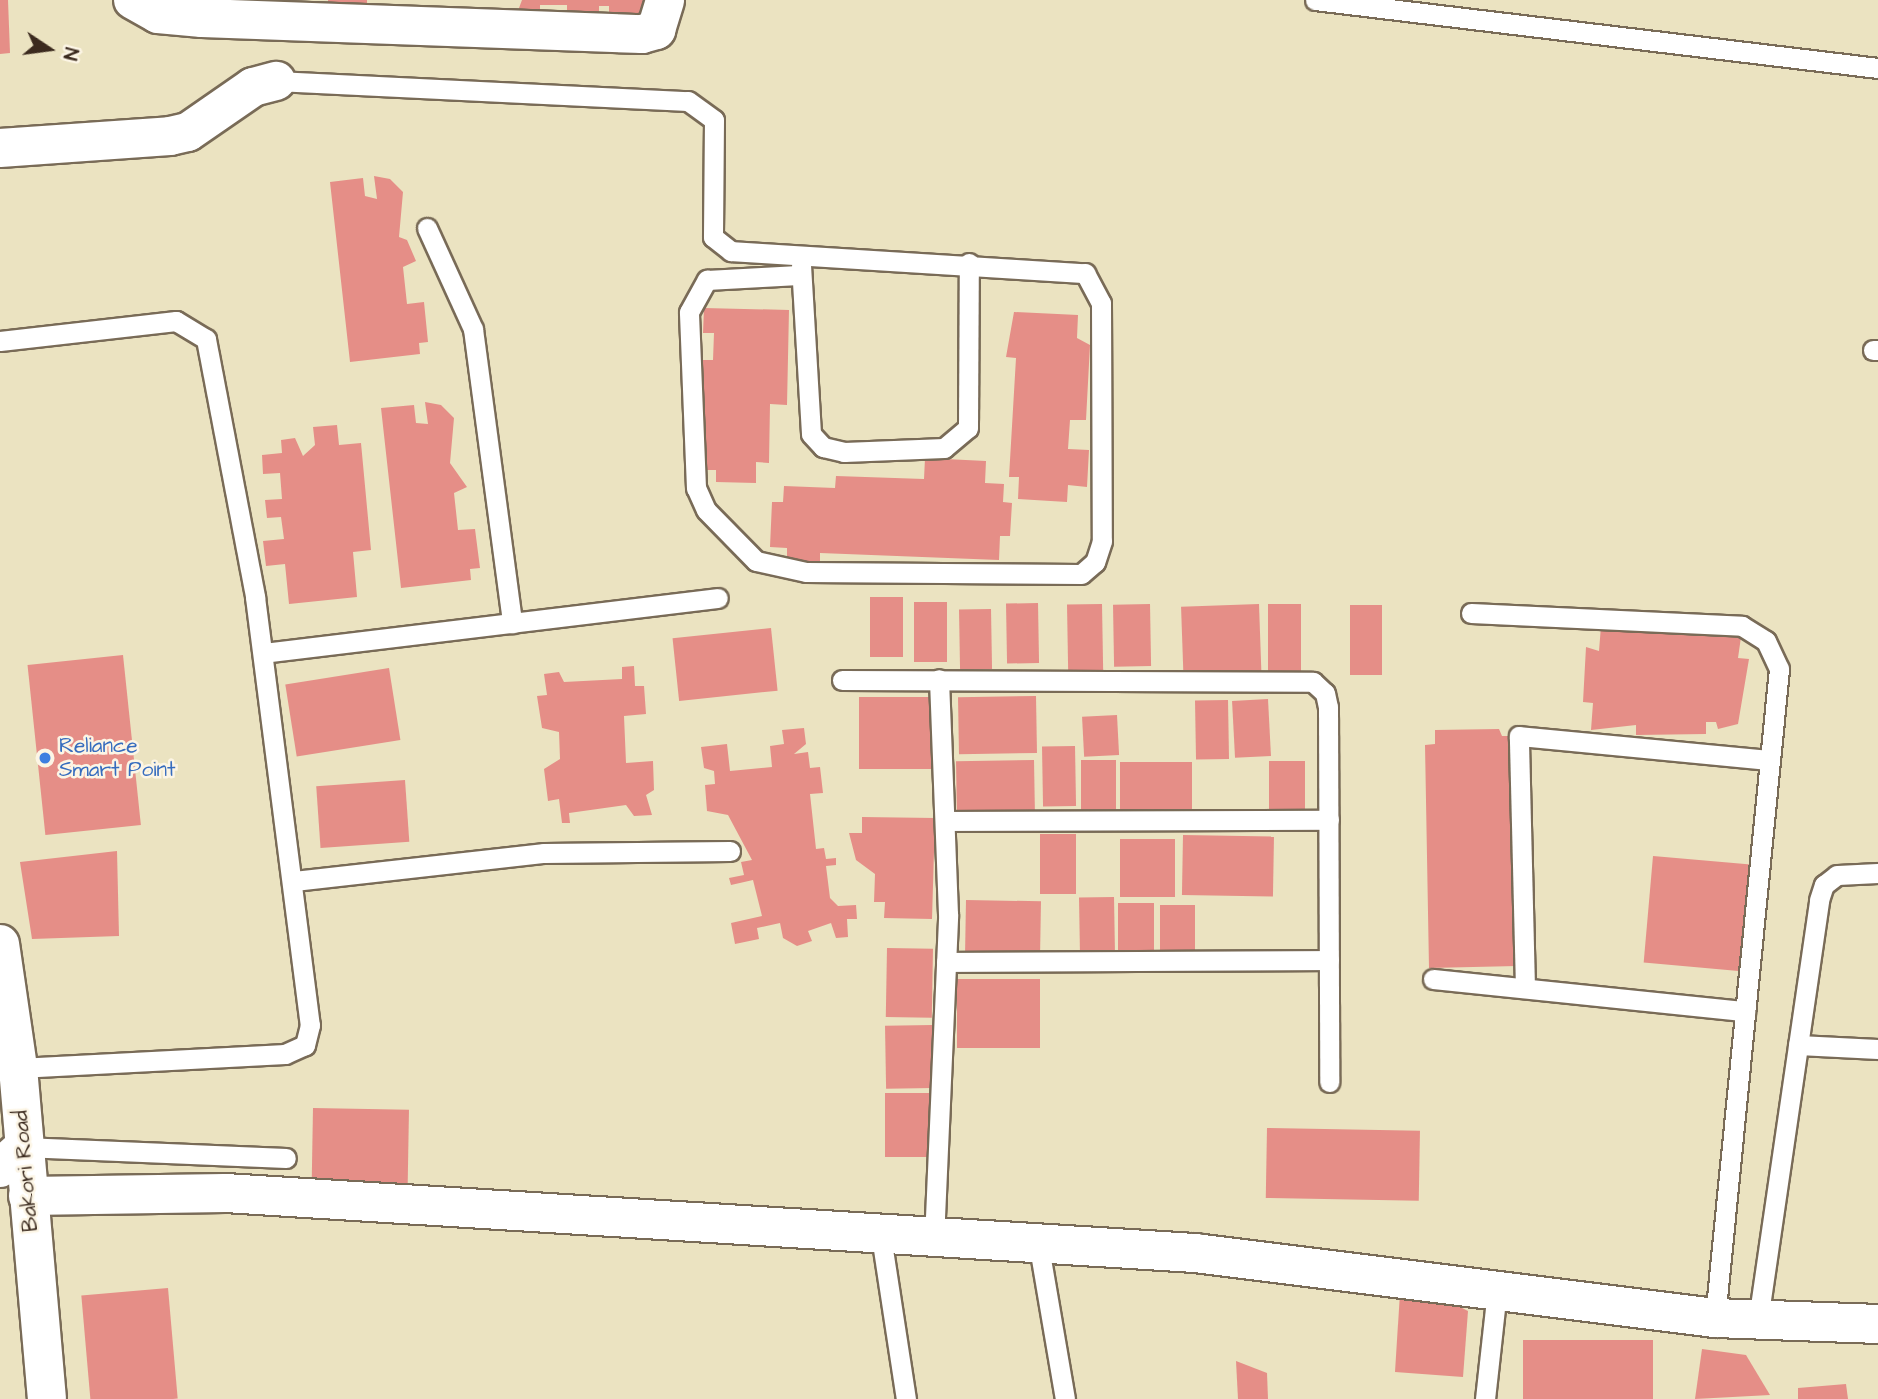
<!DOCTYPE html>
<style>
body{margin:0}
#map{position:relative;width:1878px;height:1399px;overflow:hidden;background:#ebe3c1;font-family:"Architects Daughter",sans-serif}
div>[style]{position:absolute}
.building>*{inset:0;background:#e58e87;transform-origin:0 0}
.roads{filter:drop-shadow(2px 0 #796b57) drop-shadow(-2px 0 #796b57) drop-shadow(0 2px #796b57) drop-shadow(0 -2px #796b57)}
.service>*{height:19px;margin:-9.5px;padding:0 9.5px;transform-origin:9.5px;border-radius:9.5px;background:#fff}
.minor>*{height:38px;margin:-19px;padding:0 19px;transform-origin:19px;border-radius:19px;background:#fff}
.tertiary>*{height:38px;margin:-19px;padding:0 19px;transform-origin:19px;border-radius:19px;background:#fff}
.dots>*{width:19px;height:19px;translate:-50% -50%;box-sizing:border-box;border:4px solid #fcf5e5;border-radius:50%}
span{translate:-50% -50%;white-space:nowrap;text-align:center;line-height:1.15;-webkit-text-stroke:5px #fcf5e5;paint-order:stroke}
.shop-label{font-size:21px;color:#366cbe}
.left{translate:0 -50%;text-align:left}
.street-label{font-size:21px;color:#3b2a1e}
.north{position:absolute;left:14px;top:14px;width:70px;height:70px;-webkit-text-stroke:5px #fcf5e5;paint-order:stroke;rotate:103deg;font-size:19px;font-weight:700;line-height:28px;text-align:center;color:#3b2a1e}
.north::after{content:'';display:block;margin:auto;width:24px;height:32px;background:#3b2a1e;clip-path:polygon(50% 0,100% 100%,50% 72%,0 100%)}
</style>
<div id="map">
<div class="building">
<i style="clip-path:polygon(0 0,8px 0,10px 53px,0 54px)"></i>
<i style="left:328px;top:0;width:39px;height:14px"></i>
<i style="clip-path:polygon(522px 0,647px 0,647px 22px,609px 23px,609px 6px,599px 6px,599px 22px,567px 18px,567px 5px,540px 5px,540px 16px,516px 16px)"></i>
<i style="clip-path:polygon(374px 176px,390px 179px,403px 192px,399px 237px,407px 240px,416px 261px,403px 267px,407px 304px,424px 302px,428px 342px,419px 343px,420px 354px,350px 362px,330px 182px,363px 178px,365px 196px,377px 199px)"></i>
<i style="clip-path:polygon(704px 308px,789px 310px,787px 405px,770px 404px,769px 463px,756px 462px,756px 483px,716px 482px,716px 470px,698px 470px,700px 360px,713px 360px,714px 333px,703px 333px)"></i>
<i style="clip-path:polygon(1014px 312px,1078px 315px,1077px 338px,1090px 345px,1086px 420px,1070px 420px,1068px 449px,1089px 450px,1087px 487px,1068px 485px,1067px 502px,1018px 499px,1019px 477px,1009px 477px,1016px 358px,1006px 357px)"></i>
<i style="clip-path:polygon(425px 402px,441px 405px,454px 418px,450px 463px,467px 487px,454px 493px,458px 530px,475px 529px,480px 568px,470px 569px,471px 580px,401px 588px,381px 408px,414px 405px,416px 423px,428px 424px)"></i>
<i style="clip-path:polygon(337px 425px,339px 445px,361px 443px,371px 550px,353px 552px,357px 597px,289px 604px,285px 564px,266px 566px,263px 541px,284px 539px,281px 517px,267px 518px,265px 500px,282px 499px,280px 473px,263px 474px,262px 455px,282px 453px,281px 440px,295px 438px,303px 456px,315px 445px,313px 427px)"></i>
<i style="clip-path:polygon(925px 458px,986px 461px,985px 483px,1004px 484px,1003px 502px,1012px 503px,1010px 536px,1000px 536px,999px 560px,820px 553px,820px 564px,787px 563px,787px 548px,770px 547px,772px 502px,783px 502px,784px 486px,835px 488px,836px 476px,924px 479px)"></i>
<i style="left:903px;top:597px;width:60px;height:33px;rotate:90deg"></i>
<i style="left:947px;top:602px;width:60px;height:33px;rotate:90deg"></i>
<i style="left:1038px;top:603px;width:60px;height:32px;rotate:89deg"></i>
<i style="left:1102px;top:604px;width:66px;height:35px;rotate:89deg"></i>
<i style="left:1150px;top:604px;width:62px;height:37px;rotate:89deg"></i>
<i style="left:1259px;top:604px;width:70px;height:78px;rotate:88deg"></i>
<i style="left:1268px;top:604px;width:33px;height:69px"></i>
<i style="left:1350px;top:605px;width:32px;height:70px"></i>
<i style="left:991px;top:609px;width:60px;height:32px;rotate:89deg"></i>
<i style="clip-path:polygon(1601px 626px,1741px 637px,1738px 658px,1749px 659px,1738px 724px,1718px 729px,1716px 722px,1706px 722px,1706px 734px,1636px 735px,1636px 725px,1591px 730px,1593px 703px,1583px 702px,1586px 647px,1599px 651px)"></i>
<i style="left:771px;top:628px;width:63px;height:99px;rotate:84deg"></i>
<i style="left:123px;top:655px;width:171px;height:96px;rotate:84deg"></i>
<i style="clip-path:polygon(634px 666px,635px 686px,644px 686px,646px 714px,624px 716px,626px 763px,653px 761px,654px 790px,646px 795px,652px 815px,634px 816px,626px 805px,569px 813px,570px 823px,562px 823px,559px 799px,548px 801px,544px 769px,560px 759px,559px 732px,542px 728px,537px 696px,547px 695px,544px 674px,559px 672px,564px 682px,622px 679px,622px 667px)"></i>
<i style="left:389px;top:668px;width:73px;height:105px;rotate:81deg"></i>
<i style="left:1036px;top:696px;width:57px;height:78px;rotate:89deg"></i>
<i style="left:936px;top:697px;width:72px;height:77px;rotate:90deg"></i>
<i style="left:1268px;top:699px;width:57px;height:36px;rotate:87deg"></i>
<i style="left:1228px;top:700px;width:59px;height:33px;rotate:89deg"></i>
<i style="left:1117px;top:715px;width:40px;height:35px;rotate:87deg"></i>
<i style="clip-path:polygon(804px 728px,806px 744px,794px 754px,808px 752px,810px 768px,820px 767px,823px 793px,810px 794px,816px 849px,824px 848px,826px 859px,836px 858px,836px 865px,826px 866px,830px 898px,838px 906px,856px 905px,857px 919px,847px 919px,848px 937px,836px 938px,831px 923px,808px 931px,812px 941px,797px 946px,783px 938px,780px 923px,757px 928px,759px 939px,735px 944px,731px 923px,762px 916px,753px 880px,731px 885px,729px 878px,744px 875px,741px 862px,752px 860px,728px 815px,707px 811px,705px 785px,715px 784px,714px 771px,704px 768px,701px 747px,727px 744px,730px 771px,772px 767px,770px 746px,784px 744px,782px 730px)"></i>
<i style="clip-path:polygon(1499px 729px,1502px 736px,1513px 736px,1517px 966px,1429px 968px,1425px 745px,1435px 744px,1435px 730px)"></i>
<i style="left:1075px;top:746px;width:60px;height:33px;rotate:89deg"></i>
<i style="left:1034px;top:760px;width:52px;height:78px;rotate:89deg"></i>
<i style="left:1081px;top:760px;width:35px;height:56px"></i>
<i style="left:1269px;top:761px;width:36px;height:50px"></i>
<i style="left:1120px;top:762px;width:72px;height:55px"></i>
<i style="left:405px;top:780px;width:62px;height:89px;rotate:86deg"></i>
<i style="clip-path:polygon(862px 817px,935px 818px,932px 919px,884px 918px,885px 902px,874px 902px,875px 874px,856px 860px,849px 833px,862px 833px)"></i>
<i style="left:1040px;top:834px;width:36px;height:60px"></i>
<i style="left:1183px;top:835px;width:91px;height:60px;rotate:1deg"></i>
<i style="left:1120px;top:839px;width:55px;height:58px"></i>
<i style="clip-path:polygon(117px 851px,119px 936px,32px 939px,20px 862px)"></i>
<i style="left:1653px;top:856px;width:98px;height:107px;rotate:5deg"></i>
<i style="left:1114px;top:897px;width:57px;height:35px;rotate:89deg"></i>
<i style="left:966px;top:900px;width:75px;height:54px;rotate:1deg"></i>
<i style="left:1118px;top:903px;width:36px;height:54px"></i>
<i style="left:1160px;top:905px;width:35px;height:53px"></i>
<i style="left:887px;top:948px;width:46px;height:69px;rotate:1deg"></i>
<i style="left:957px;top:979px;width:83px;height:69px"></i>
<i style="left:932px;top:1025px;width:63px;height:47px;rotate:89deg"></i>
<i style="left:885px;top:1093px;width:47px;height:64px"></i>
<i style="left:313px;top:1108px;width:96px;height:76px;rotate:1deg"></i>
<i style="left:1267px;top:1128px;width:153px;height:70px;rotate:1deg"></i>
<i style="clip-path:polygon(1401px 1277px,1468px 1311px,1463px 1377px,1395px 1372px)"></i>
<i style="left:168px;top:1288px;width:111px;height:87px;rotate:85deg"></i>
<i style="left:1653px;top:1340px;width:59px;height:130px;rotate:90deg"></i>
<i style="clip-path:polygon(1702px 1349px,1746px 1355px,1770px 1395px,1695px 1399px)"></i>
<i style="clip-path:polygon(1236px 1361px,1267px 1373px,1268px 1399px,1238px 1399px)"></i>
<i style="clip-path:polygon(1846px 1384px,1848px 1399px,1798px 1399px,1798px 1388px)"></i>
</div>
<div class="roads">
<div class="service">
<i style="left:1315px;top:0;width:567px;rotate:6.89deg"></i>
<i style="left:276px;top:81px;width:412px;rotate:2.8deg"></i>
<i style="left:688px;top:101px;width:32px;rotate:36deg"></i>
<i style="left:714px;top:120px;width:117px;rotate:90.5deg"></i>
<i style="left:713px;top:237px;width:23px;rotate:38deg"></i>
<i style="left:731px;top:251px;width:355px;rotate:3.6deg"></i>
<i style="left:1085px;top:273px;width:34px;rotate:62deg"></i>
<i style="left:1101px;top:303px;width:238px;rotate:89.8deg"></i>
<i style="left:1102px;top:541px;width:22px;rotate:108deg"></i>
<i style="left:1095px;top:562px;width:18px;rotate:139deg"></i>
<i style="left:1081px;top:574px;width:275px;rotate:-179.6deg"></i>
<i style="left:806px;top:572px;width:51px;rotate:-167.6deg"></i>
<i style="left:756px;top:561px;width:71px;rotate:-134.4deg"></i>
<i style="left:706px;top:510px;width:24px;rotate:-114deg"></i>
<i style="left:696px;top:488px;width:176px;rotate:-92.3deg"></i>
<i style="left:689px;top:312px;width:37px;rotate:-61deg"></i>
<i style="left:707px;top:280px;width:91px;rotate:-3.1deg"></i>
<i style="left:427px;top:228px;width:111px;rotate:65.5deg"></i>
<i style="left:473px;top:329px;width:297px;rotate:82.4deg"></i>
<i style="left:801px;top:265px;width:169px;rotate:86.6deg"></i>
<i style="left:811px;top:434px;width:18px;rotate:47deg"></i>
<i style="left:823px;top:447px;width:22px;rotate:13deg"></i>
<i style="left:844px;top:452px;width:100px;rotate:-2.3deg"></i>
<i style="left:944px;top:448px;width:31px;rotate:-40deg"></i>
<i style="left:968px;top:428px;width:165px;rotate:-89.7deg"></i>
<i style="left:0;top:341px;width:177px;rotate:-6.5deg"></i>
<i style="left:176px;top:321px;width:35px;rotate:31deg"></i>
<i style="left:206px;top:339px;width:263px;rotate:79.2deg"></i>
<i style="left:255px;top:597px;width:432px;rotate:82.7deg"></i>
<i style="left:310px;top:1025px;width:21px;rotate:104deg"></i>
<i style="left:305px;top:1045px;width:22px;rotate:156deg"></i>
<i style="left:285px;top:1054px;width:267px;rotate:177deg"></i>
<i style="left:1873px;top:350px;width:5px"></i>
<i style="left:1471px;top:613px;width:271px;rotate:2.7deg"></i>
<i style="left:1742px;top:626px;width:28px;rotate:32deg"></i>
<i style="left:1766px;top:641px;width:31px;rotate:65deg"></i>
<i style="left:1779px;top:669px;width:652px;rotate:95.63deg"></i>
<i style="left:263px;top:653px;width:458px;rotate:-6.9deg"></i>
<i style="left:842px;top:680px;width:471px;rotate:0.2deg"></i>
<i style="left:1313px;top:682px;width:16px;rotate:43deg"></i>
<i style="left:1325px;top:693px;width:14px;rotate:78deg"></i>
<i style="left:1328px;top:707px;width:375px;rotate:89.8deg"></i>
<i style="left:948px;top:821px;width:381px;rotate:-0.2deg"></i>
<i style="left:294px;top:881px;width:252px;rotate:-6.4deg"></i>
<i style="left:544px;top:853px;width:186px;rotate:-0.6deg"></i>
<i style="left:946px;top:962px;width:383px;rotate:-0.3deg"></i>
<i style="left:1433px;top:979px;width:314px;rotate:5.9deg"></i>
<i style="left:1525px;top:988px;width:252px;rotate:-91.4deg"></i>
<i style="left:1519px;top:736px;width:252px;rotate:5.5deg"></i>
<i style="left:1798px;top:1045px;width:80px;rotate:2.9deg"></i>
<i style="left:23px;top:1147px;width:263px;rotate:2.4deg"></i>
<i style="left:881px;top:1236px;width:165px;rotate:81.3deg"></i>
<i style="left:934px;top:1240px;width:326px;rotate:-87.5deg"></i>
<i style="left:948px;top:914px;width:235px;rotate:-92.2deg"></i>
<i style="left:1039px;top:1247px;width:154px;rotate:80.3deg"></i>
<i style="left:1758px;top:1320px;width:424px;rotate:-81.7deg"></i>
<i style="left:1819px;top:900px;width:16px;rotate:-72deg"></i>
<i style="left:1824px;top:885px;width:16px;rotate:-38deg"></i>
<i style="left:1837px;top:875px;width:41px;rotate:-2.8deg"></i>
<i style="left:1485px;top:1399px;width:110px;rotate:-83.7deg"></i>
</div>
<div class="minor">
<i style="left:133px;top:0;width:29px;rotate:29deg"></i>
<i style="left:158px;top:14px;width:44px;rotate:5.2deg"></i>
<i style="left:202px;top:18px;width:440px;rotate:2.1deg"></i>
<i style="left:642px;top:34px;width:15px;rotate:-16deg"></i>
<i style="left:656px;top:30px;width:31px;rotate:-73deg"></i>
<i style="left:0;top:148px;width:170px;rotate:-4deg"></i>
<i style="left:170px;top:136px;width:18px;rotate:-13deg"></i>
<i style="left:188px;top:132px;width:79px;rotate:-34.7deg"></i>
<i style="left:253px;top:87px;width:24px;rotate:-15deg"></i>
<i style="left:0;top:1168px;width:31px;rotate:-42deg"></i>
<i style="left:28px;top:1196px;width:197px;rotate:-0.9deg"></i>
<i style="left:225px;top:1193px;width:972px;rotate:3.54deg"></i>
<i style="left:1195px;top:1253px;width:524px;rotate:7.13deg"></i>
<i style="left:1715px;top:1318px;width:163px;rotate:2.1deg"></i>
</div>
<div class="tertiary">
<i style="left:0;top:944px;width:125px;rotate:81.7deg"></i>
<i style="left:18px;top:1068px;width:332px;rotate:85deg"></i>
</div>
</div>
<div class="dots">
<i style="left:45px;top:758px;background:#3f7fe0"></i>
</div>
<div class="shop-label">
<span class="left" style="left:59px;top:758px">Reliance<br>Smart Point</span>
</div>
<div class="street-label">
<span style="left:26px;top:1171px;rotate:-95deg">Bakori Road</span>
</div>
<div class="north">N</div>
</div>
